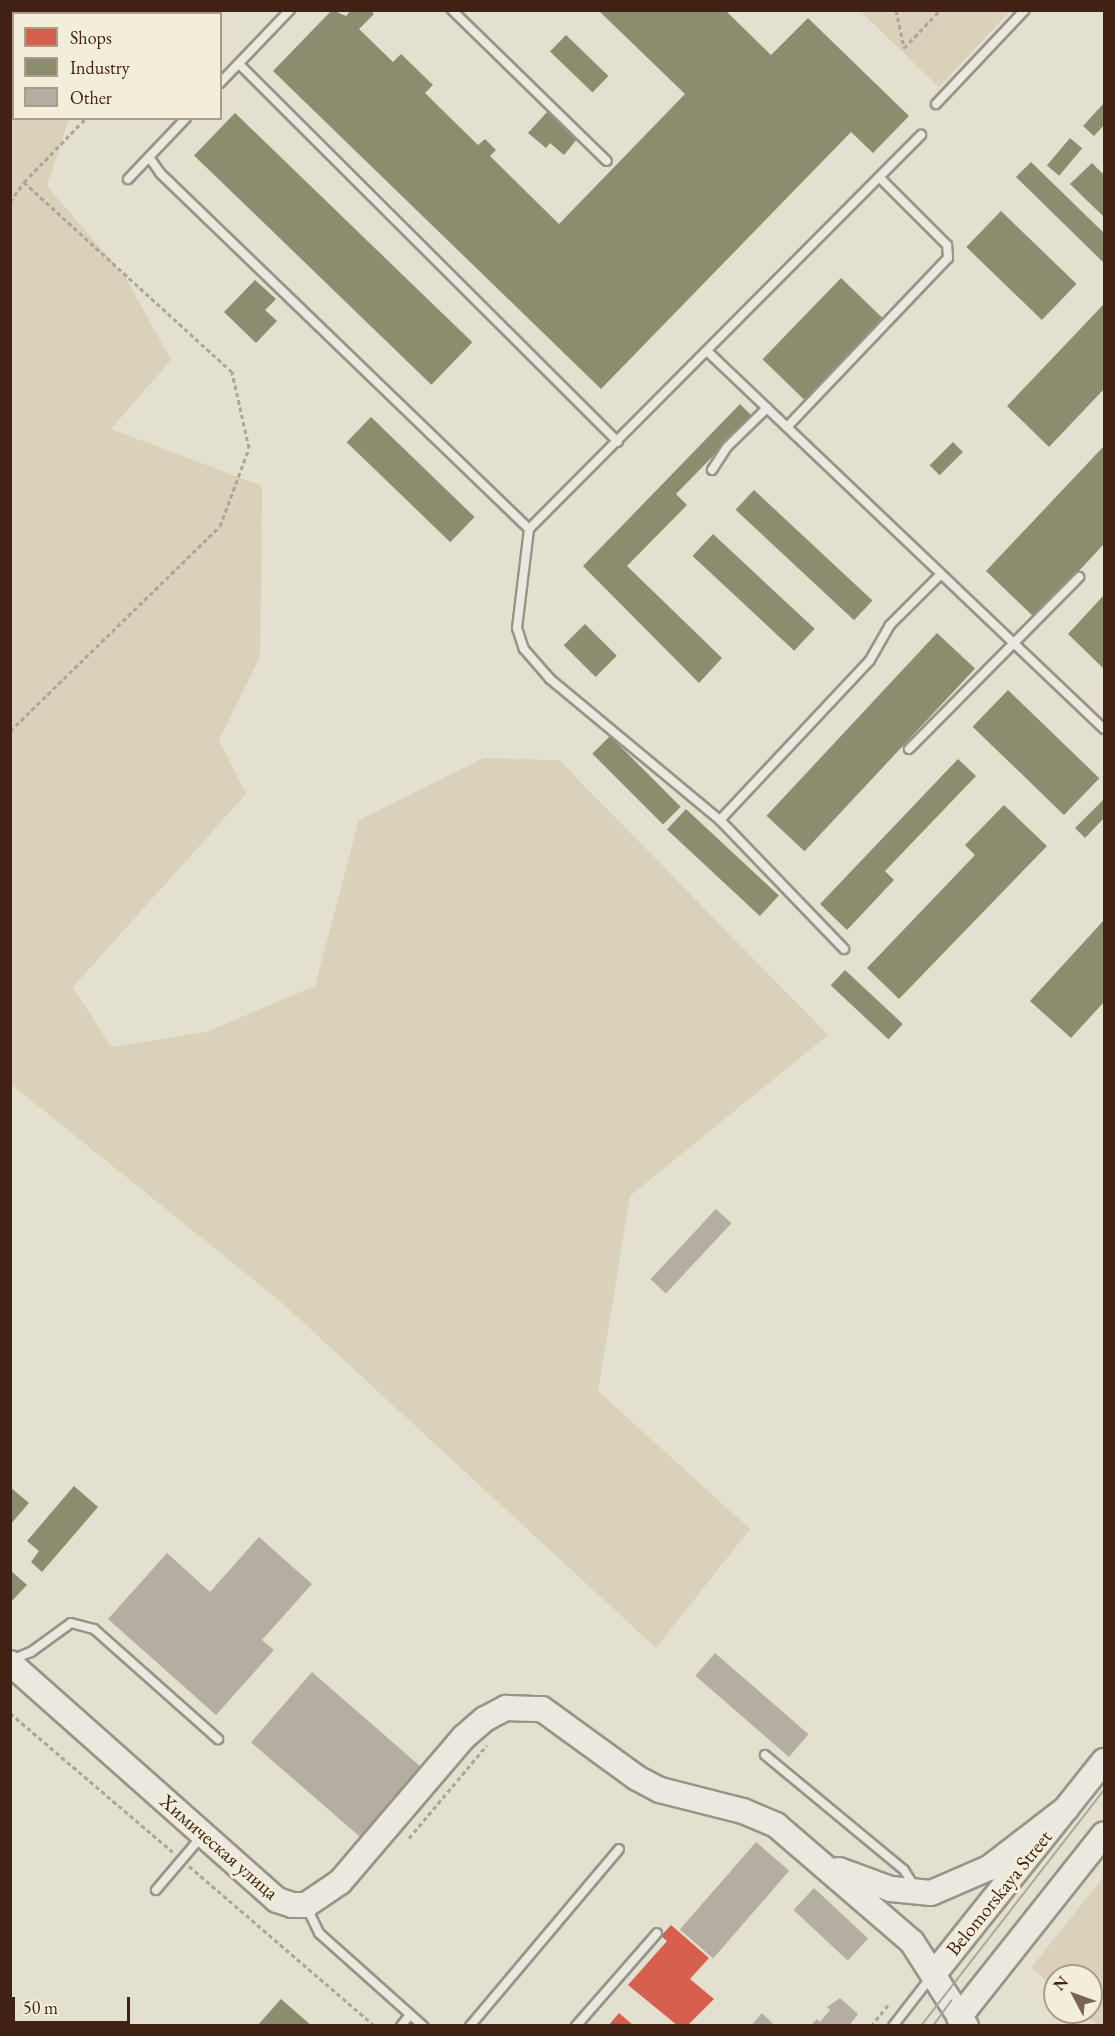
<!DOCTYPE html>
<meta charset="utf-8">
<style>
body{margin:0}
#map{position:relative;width:1115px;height:2036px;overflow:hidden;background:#e4e0cf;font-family:"EB Garamond",serif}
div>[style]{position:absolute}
.green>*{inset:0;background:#d9d1ba}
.shops>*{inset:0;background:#d6604d}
.industry>*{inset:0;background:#8c8c6e;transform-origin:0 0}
.building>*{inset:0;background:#b4aea2;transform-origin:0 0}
.path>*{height:3px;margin-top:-1.5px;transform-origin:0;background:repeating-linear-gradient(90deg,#aba59e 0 4.5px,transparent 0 7.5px)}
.roads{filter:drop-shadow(2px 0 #9a9388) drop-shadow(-2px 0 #9a9388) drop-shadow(0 2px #9a9388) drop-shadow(0 -2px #9a9388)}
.service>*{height:8px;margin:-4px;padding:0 4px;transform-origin:4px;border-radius:4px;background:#eae8df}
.secondary>*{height:24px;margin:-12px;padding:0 12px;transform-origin:12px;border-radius:12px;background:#eae8df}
.tram>*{height:1.5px;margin:-0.75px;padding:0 0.75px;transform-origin:0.75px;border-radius:0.75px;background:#aba59e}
span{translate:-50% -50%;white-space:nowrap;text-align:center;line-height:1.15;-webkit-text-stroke:6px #f3eeda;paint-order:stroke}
.street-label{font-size:20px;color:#402114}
.frame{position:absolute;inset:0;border:12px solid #402114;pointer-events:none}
.legend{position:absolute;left:12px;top:12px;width:210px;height:108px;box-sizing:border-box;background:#f3eeda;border:2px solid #ab9c8b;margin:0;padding:8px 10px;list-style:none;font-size:18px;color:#402114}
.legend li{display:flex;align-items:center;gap:12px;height:30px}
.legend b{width:30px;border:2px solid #ab9c8b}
.north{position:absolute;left:1043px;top:1964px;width:60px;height:60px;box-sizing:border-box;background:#f3eeda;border:2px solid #ab9c8b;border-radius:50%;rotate:311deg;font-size:16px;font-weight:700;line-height:24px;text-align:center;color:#402114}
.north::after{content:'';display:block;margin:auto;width:21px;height:27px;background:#796455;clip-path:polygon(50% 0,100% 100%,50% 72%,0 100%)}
.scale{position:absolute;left:12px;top:1997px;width:118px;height:27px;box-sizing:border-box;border:3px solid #402114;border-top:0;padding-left:8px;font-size:18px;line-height:21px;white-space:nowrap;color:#402114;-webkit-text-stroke:4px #f3eeda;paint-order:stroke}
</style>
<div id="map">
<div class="green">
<i style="clip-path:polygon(10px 11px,135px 11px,14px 14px,14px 118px,69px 119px,47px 186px,126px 278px,171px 360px,111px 429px,262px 486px,260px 657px,219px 740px,246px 794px,73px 987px,111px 1047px,206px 1032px,315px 986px,359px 820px,484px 758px,559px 760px,828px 1035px,630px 1196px,598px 1391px,750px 1529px,656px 1648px,281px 1302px,11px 1084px)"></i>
<i style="clip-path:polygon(860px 11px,1010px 11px,939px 87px)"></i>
<i style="clip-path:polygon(1104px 1876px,1104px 2025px,1099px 2026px,1083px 2012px,1091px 2012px,1091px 1976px,1055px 1976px,1055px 1988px,1031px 1968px)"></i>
</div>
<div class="shops">
<i style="clip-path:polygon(671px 1925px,709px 1958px,690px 1979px,714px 1999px,687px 2026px,678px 2026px,628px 1985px,667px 1941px,661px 1936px)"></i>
<i style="clip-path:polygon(619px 2013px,634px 2026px,608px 2026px)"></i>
</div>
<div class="industry">
<i style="clip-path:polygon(332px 10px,346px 16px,351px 10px,370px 10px,374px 14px,359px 29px,393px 62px,401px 54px,433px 85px,425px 93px,478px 145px,485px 139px,496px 150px,490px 156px,559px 224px,685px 94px,598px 10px,725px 10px,771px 55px,808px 18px,909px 116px,873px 153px,851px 132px,601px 389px,273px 71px)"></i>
<i style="left:566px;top:35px;width:59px;height:23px;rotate:44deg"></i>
<i style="clip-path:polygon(1104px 103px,1104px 125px,1094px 136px,1083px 126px)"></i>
<i style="clip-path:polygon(547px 112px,578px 138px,564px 155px,550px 143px,546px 148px,528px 133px)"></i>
<i style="left:235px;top:113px;width:330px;height:59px;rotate:44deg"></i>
<i style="left:1070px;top:138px;width:16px;height:36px;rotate:40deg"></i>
<i style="clip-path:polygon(1031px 162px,1104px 233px,1104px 263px,1016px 177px)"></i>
<i style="clip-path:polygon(1092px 163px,1104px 175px,1104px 217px,1070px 184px)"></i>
<i style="left:1001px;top:211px;width:105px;height:50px;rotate:44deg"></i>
<i style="left:841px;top:278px;width:61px;height:113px;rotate:44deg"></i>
<i style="clip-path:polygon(255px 280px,276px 299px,265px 310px,277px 321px,256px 343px,224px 312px)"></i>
<i style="clip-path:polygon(1104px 304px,1104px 389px,1049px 447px,1007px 406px)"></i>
<i style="clip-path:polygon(740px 404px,752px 416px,676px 494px,687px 505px,627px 566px,722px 658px,699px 683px,583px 566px)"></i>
<i style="left:371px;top:417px;width:144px;height:35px;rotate:44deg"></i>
<i style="left:953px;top:442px;width:14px;height:33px;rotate:45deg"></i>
<i style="clip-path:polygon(1104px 446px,1104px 544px,1035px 618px,986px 571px)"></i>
<i style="left:754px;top:490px;width:162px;height:27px;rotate:43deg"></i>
<i style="left:713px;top:534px;width:139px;height:30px;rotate:43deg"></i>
<i style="clip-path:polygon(1104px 595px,1104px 669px,1068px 634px)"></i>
<i style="left:585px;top:624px;width:45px;height:30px;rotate:45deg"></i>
<i style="left:937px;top:633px;width:52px;height:250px;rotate:43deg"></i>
<i style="left:1008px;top:690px;width:127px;height:51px;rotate:44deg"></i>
<i style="left:610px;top:736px;width:100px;height:25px;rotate:45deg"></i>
<i style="clip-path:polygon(958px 759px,976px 776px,885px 871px,894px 880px,847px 930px,820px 904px)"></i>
<i style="clip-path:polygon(1104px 799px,1104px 818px,1085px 838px,1075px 828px)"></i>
<i style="clip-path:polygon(1004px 805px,1047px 846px,899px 999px,867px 968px,975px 855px,965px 845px)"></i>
<i style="left:686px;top:809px;width:127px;height:28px;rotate:43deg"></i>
<i style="clip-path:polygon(1104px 920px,1104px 1002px,1071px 1038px,1030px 1001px)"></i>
<i style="left:845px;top:970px;width:79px;height:21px;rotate:43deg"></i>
<i style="clip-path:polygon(74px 1486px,98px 1507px,42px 1572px,31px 1562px,39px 1551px,27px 1541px)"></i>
<i style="clip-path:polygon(10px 1487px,29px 1503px,10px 1525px)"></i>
<i style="clip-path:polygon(10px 1570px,27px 1585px,10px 1603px)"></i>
<i style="clip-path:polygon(281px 1999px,312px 2026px,257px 2026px)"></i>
</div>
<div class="building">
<i style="left:716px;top:1209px;width:21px;height:96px;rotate:43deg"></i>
<i style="clip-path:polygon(259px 1537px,312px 1584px,262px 1640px,274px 1650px,216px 1715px,108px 1619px,167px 1553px,210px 1592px)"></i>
<i style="left:715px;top:1653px;width:124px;height:30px;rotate:41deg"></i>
<i style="left:312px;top:1672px;width:145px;height:93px;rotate:41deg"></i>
<i style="left:756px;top:1842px;width:44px;height:116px;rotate:41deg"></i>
<i style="left:814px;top:1888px;width:74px;height:30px;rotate:43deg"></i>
<i style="clip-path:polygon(840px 1998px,858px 2014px,849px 2026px,812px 2024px,817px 2019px,820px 2022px,830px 2010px,827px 2007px)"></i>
<i style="clip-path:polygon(762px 2013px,775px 2026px,751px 2026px)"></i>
</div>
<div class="path">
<i style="left:896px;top:10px;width:39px;rotate:78deg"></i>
<i style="left:188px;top:14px;width:5px;rotate:-53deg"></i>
<i style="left:904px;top:48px;width:52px;rotate:-46.5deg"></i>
<i style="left:10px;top:202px;width:24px;rotate:-55deg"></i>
<i style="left:24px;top:182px;width:89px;rotate:-45.9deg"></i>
<i style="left:10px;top:731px;width:293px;rotate:-44.3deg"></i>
<i style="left:220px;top:526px;width:83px;rotate:-69.6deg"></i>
<i style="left:249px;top:448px;width:78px;rotate:-102.6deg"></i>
<i style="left:232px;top:372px;width:282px;rotate:-137.6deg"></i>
<i style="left:10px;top:1713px;width:214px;rotate:40.5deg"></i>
<i style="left:409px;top:1838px;width:121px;rotate:-50deg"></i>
<i style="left:189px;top:1866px;width:245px;rotate:40.7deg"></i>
<i style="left:871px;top:2026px;width:27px;rotate:-51deg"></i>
</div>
<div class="roads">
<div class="service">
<i style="left:452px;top:10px;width:216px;rotate:44.3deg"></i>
<i style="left:239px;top:64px;width:535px;rotate:44.92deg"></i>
<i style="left:220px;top:83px;width:101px;rotate:-46.2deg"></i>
<i style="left:936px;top:104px;width:129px;rotate:-46.6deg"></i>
<i style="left:149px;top:157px;width:19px;rotate:55deg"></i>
<i style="left:160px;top:173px;width:513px;rotate:43.97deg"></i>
<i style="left:529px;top:529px;width:100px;rotate:96.9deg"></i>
<i style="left:517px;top:628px;width:22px;rotate:72deg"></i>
<i style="left:524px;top:649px;width:40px;rotate:49deg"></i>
<i style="left:550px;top:679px;width:221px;rotate:39.7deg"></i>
<i style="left:720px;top:820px;width:179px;rotate:46.1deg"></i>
<i style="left:128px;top:179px;width:84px;rotate:-46.4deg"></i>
<i style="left:707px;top:351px;width:548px;rotate:43.6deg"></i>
<i style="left:787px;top:427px;width:233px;rotate:-46.4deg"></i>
<i style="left:948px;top:258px;width:13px;rotate:-94deg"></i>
<i style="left:947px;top:245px;width:96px;rotate:-135deg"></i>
<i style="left:712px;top:470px;width:27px;rotate:-57deg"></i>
<i style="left:727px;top:447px;width:56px;rotate:-44.3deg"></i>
<i style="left:529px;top:529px;width:556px;rotate:-45.15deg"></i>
<i style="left:909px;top:749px;width:242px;rotate:-45.3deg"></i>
<i style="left:720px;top:820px;width:219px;rotate:-46.8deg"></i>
<i style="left:870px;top:660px;width:40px;rotate:-60.3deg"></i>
<i style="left:890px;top:625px;width:72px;rotate:-45deg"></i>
<i style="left:11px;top:1660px;width:22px;rotate:-22deg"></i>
<i style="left:31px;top:1652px;width:49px;rotate:-35.9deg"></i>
<i style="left:71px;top:1623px;width:24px;rotate:15deg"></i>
<i style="left:94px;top:1629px;width:166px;rotate:41.6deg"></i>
<i style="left:765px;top:1755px;width:180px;rotate:39.6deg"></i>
<i style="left:904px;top:1870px;width:22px;rotate:58deg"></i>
<i style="left:156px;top:1890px;width:71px;rotate:-49.6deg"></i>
<i style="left:307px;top:1908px;width:28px;rotate:64deg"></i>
<i style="left:319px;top:1933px;width:140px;rotate:41.8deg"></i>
<i style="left:401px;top:2026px;width:14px;rotate:-51deg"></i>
<i style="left:470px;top:2026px;width:231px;rotate:-49.9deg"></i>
<i style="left:576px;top:2026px;width:123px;rotate:-48.9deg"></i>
<i style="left:893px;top:2026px;width:62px;rotate:-52.2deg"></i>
</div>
<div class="secondary">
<i style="left:10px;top:1663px;width:357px;rotate:41.6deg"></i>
<i style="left:277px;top:1900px;width:16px;rotate:18deg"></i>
<i style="left:292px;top:1905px;width:14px"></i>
<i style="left:306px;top:1905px;width:41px;rotate:-34.1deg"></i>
<i style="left:340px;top:1882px;width:191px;rotate:-49.5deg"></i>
<i style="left:464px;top:1737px;width:28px;rotate:-41deg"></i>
<i style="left:485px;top:1719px;width:24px;rotate:-28deg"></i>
<i style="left:506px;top:1708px;width:36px;rotate:2deg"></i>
<i style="left:542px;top:1709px;width:117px;rotate:36deg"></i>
<i style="left:637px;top:1778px;width:26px;rotate:28deg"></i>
<i style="left:660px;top:1790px;width:86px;rotate:14.2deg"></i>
<i style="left:743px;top:1811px;width:36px;rotate:23deg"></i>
<i style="left:776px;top:1825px;width:179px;rotate:40.7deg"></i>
<i style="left:912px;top:1942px;width:100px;rotate:57.3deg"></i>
<i style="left:839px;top:1870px;width:55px;rotate:20.1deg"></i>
<i style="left:891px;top:1889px;width:40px;rotate:5.7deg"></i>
<i style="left:931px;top:1893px;width:63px;rotate:-23.3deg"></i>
<i style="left:989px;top:1868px;width:98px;rotate:-37.6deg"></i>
<i style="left:933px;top:1975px;width:274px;rotate:-51.4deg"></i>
<i style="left:959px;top:2017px;width:233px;rotate:-51.6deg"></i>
</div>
</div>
<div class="tram">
<i style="left:921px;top:2026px;width:299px;rotate:-52.2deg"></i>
<i style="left:933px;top:2026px;width:31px;rotate:-54deg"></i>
</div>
<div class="street-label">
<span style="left:219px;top:1847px;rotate:41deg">Химическая улица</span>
<span style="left:999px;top:1893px;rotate:-51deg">Belomorskaya Street</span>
</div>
<div class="frame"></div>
<ul class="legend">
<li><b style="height:16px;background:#d6604d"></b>Shops</li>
<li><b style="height:16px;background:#8c8c6e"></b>Industry</li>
<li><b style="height:16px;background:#b4aea2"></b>Other</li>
</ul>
<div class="north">N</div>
<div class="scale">50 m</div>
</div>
